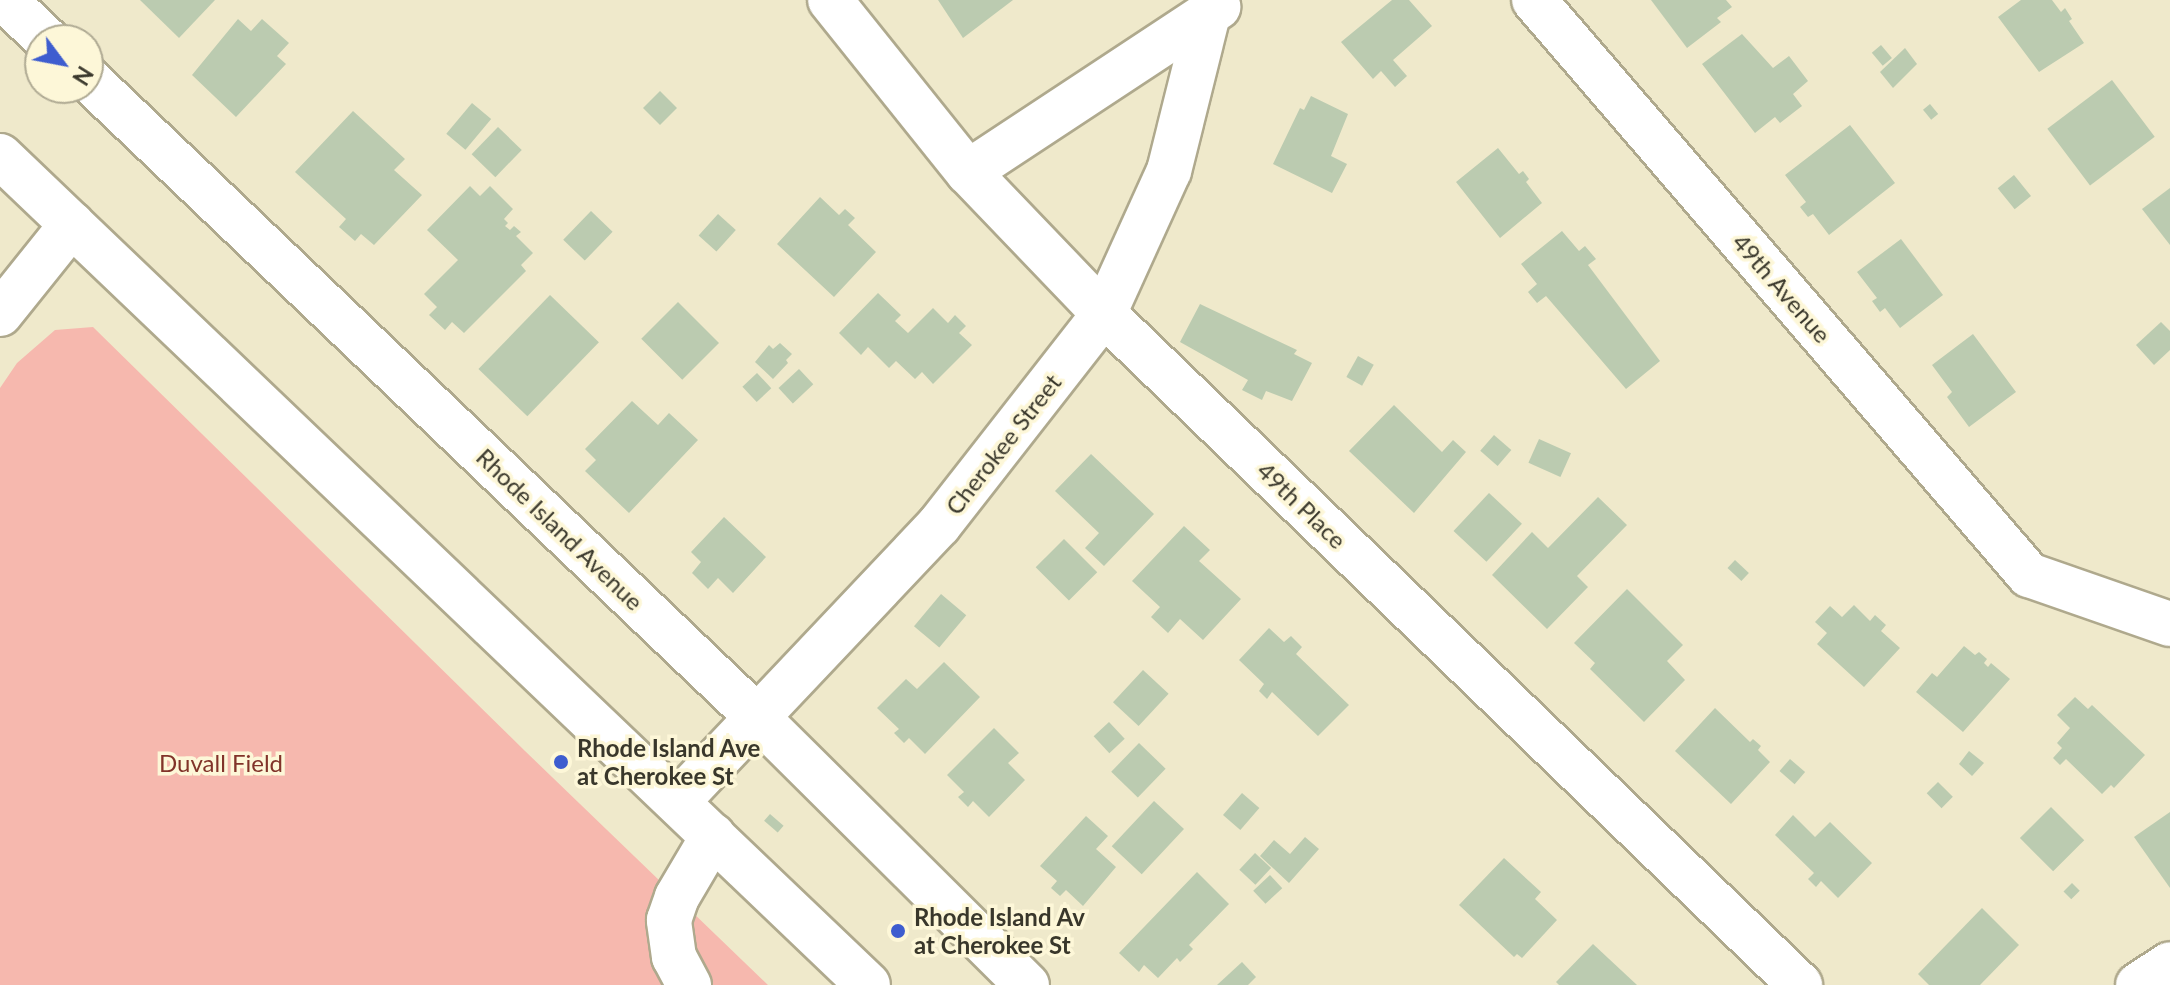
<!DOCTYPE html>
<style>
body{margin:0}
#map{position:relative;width:2170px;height:985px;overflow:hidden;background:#efe9cb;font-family:Lato,sans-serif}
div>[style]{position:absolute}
.green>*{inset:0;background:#f6b8ae}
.building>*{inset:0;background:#bbcbb0;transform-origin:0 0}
.roads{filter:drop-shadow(2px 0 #afa98d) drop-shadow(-2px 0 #afa98d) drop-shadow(0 2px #afa98d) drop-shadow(0 -2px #afa98d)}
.minor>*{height:44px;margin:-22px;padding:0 22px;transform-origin:22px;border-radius:22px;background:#fff}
.tertiary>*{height:44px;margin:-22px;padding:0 22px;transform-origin:22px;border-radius:22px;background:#fff}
.dots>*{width:22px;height:22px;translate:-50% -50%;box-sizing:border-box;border:4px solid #fdf7d8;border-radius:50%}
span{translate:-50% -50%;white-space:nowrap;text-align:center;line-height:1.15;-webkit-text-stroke:7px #fdf7d8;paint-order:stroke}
.street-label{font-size:24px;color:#39372b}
.poi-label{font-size:24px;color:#39372b;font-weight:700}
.left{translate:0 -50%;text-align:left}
.park-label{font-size:24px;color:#813329}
.north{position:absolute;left:24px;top:24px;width:80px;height:80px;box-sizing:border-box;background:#fdf7d8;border:2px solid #afaa93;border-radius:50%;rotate:122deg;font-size:22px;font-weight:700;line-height:32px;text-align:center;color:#39372b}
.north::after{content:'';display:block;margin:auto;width:28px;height:36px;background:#3e5dcf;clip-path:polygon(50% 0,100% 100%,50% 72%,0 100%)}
</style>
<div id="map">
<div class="green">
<i style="clip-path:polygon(93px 327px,525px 751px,768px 985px,0 985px,0 388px,17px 363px,55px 330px)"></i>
</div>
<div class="building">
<i style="clip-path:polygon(140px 0,215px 0,179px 38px)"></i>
<i style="clip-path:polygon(938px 0,1013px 0,963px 38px)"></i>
<i style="clip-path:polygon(1392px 0,1409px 0,1432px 26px,1393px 60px,1407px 76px,1395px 87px,1381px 71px,1373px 79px,1341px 42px)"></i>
<i style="clip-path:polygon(1651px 0,1726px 0,1732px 7px,1717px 18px,1721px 22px,1687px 48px)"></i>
<i style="clip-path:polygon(2021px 0,2052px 0,2061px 12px,2065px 8px,2072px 19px,2069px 21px,2084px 43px,2039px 72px,1998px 17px)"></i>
<i style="clip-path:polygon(238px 19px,251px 31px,262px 19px,289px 43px,277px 56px,286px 64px,236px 117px,192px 75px)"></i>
<i style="clip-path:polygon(1742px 34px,1773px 68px,1789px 56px,1808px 81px,1793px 94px,1802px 106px,1780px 123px,1775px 117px,1755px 133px,1702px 64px)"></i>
<i style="left:1881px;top:45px;width:17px;height:12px;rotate:50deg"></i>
<i style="clip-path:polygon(1905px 48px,1917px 64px,1893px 88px,1880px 72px)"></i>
<i style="left:2112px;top:80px;width:71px;height:81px;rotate:53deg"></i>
<i style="left:660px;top:91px;width:24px;height:24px;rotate:45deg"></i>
<i style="clip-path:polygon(1311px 96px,1348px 114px,1331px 156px,1347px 164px,1332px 193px,1273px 164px,1300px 108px,1304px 110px)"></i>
<i style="left:472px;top:103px;width:25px;height:40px;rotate:40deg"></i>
<i style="left:1930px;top:104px;width:13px;height:9px;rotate:51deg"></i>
<i style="clip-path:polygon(353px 111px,405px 159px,394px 170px,422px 195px,374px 245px,361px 234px,355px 241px,339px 227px,346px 219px,295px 172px)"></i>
<i style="clip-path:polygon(1850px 125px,1895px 183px,1829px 235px,1813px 214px,1808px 217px,1800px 207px,1806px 202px,1785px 175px)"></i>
<i style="left:498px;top:127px;width:33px;height:38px;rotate:44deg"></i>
<i style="clip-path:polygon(1498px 148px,1519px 174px,1523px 171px,1529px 179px,1526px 182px,1542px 203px,1500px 238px,1456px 182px)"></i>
<i style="left:2014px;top:175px;width:27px;height:21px;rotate:51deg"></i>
<i style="clip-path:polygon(470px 186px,480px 196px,490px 186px,513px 209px,504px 219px,508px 223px,505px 226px,510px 230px,514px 226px,521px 232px,516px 236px,533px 253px,521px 265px,526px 271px,464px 333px,452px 322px,445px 330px,429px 315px,437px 307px,424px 294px,458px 260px,427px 230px)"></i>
<i style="clip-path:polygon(2170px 188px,2170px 245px,2142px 209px)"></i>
<i style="clip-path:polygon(820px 197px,839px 215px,845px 209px,855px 218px,848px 225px,876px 252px,834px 297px,777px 244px)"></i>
<i style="left:591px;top:211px;width:30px;height:40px;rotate:44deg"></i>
<i style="left:718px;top:214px;width:24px;height:29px;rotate:42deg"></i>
<i style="clip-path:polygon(1562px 231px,1579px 251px,1585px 246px,1596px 259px,1588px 265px,1660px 361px,1626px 389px,1546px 296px,1537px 303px,1528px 292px,1537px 284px,1521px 264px)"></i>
<i style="clip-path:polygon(1901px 239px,1943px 295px,1900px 328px,1885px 308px,1880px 312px,1872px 301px,1877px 298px,1857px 272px)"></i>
<i style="clip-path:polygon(878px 293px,901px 315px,895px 321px,908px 333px,933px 308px,948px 323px,955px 315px,966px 326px,959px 333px,972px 345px,933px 384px,922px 372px,915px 379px,896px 361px,889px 368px,868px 347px,861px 355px,839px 333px)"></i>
<i style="left:550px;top:295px;width:68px;height:103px;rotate:44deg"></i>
<i style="left:678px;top:302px;width:58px;height:52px;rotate:45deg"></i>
<i style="clip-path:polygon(1200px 304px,1297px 350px,1294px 354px,1312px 363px,1292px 401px,1266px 391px,1262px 400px,1242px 390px,1248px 380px,1180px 342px)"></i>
<i style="clip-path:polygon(2161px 322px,2170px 331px,2170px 350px,2154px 365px,2136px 345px)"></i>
<i style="clip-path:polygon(1973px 334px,2016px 392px,1969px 427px,1947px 397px,1952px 392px,1932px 365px)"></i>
<i style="clip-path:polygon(780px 343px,792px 354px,786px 360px,788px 363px,773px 379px,755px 362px,769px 345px,773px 349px)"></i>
<i style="left:1358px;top:356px;width:18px;height:24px;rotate:29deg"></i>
<i style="left:799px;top:369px;width:21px;height:28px;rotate:47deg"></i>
<i style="left:757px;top:373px;width:21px;height:20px;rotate:47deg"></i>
<i style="clip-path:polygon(632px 401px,658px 425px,669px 413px,698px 440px,629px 513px,585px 471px,596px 460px,585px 449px)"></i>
<i style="clip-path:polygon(1394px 405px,1442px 452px,1453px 440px,1466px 452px,1414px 513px,1349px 451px)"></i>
<i style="left:1494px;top:435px;width:23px;height:21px;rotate:41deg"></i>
<i style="left:1539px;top:439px;width:35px;height:26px;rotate:24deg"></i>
<i style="clip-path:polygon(1091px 454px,1154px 514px,1104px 566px,1085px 548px,1099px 533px,1055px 491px)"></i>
<i style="left:1489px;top:493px;width:45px;height:52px;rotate:43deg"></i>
<i style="clip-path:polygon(1598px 497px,1627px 525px,1577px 576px,1588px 587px,1547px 629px,1492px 575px,1532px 532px,1548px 548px)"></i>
<i style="clip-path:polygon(724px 517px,766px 557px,733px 593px,718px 578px,708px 589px,692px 573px,701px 562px,691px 552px)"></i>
<i style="clip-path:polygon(1184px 526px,1210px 550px,1199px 561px,1241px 599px,1203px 640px,1180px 619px,1168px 633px,1151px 617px,1160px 607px,1132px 581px)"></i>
<i style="left:1064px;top:539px;width:47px;height:40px;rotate:45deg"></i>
<i style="left:1735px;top:560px;width:19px;height:11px;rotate:43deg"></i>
<i style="clip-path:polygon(1627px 589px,1683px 645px,1667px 661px,1685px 680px,1644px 722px,1590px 669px,1595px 663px,1574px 643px)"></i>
<i style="left:941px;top:594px;width:33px;height:42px;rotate:40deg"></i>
<i style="clip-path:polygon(1854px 605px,1870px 621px,1875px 615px,1886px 625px,1881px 631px,1900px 648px,1864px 687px,1817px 644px,1827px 633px,1815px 622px,1830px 606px,1842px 617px)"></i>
<i style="clip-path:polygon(1269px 628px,1284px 642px,1291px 636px,1302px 647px,1296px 654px,1349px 705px,1318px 736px,1272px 692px,1267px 699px,1259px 691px,1264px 684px,1239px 660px)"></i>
<i style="clip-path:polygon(1964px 646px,1975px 655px,1979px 652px,1987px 659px,1984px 663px,1988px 667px,1991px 663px,2010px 679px,1963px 732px,1916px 692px,1932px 673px,1937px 677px)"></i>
<i style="clip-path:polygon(944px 662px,980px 697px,925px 754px,909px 738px,904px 743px,894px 733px,899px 729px,877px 708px,906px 679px,917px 689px)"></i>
<i style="left:1143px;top:670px;width:35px;height:44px;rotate:43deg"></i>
<i style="clip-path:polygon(2075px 697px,2088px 709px,2092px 705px,2145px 755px,2114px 788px,2111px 785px,2102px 794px,2066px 759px,2060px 765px,2053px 758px,2062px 748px,2057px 743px,2070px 728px,2057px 715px)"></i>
<i style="clip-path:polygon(1715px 708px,1750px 742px,1753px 739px,1761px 746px,1758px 750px,1770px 762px,1731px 804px,1675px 751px)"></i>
<i style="left:1109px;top:722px;width:23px;height:21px;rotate:47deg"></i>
<i style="clip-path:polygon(994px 728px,1019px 753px,1008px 763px,1025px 780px,989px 817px,973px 801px,968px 807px,958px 797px,964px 792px,947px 775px)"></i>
<i style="left:1139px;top:743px;width:37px;height:40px;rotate:44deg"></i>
<i style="clip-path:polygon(1969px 751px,1984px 763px,1972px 776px,1959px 764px)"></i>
<i style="left:1790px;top:759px;width:20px;height:16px;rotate:41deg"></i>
<i style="left:1938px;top:782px;width:21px;height:16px;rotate:45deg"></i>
<i style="left:1242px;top:793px;width:23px;height:29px;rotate:41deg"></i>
<i style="left:1154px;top:801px;width:41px;height:62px;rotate:43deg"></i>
<i style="left:2051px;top:807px;width:47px;height:44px;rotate:45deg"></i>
<i style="clip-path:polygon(2170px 812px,2170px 888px,2134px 837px)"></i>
<i style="left:770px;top:814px;width:18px;height:9px;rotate:41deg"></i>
<i style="clip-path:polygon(1793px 815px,1815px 837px,1830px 822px,1872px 863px,1838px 898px,1821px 881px,1816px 887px,1808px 879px,1814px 873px,1775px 835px)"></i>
<i style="clip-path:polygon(1086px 816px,1108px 836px,1096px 849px,1116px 867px,1083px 906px,1066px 890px,1060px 896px,1051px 888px,1057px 881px,1040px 866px)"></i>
<i style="clip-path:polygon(1305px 837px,1319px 849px,1289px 883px,1260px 856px,1274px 840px,1290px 854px)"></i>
<i style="left:1255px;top:853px;width:22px;height:23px;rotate:43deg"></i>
<i style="clip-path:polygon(1504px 858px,1541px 892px,1535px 899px,1557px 920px,1522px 958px,1517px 954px,1514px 957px,1459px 905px)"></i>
<i style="clip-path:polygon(1197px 872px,1229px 904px,1189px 945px,1193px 949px,1180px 962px,1177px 958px,1158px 978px,1144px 965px,1139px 972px,1119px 953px)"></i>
<i style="left:1270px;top:875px;width:18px;height:23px;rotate:47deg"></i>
<i style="left:2072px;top:883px;width:11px;height:12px;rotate:45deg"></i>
<i style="clip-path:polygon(1982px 908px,2019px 945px,1980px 985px,1929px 985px,1918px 974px)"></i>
<i style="clip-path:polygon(1593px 944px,1637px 985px,1559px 985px,1556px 982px)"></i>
<i style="clip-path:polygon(1242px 962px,1256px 977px,1248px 985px,1217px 985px)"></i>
</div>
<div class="roads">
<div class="minor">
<i style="left:5px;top:0;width:58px;rotate:43.6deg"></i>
<i style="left:830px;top:0;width:221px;rotate:51.3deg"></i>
<i style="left:968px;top:172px;width:197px;rotate:46.2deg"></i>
<i style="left:1104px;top:314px;width:967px;rotate:43.95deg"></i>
<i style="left:1534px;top:0;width:759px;rotate:49.28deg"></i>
<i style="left:2029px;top:575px;width:149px;rotate:19.2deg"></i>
<i style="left:88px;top:79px;width:926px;rotate:43.64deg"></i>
<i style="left:758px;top:718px;width:379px;rotate:44.8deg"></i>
<i style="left:968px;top:172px;width:300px;rotate:-33.4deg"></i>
<i style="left:0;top:314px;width:115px;rotate:-51.3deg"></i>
<i style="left:678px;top:801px;width:380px;rotate:-46.6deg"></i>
<i style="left:939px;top:525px;width:268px;rotate:-52deg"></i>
<i style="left:1104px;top:314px;width:157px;rotate:-65.6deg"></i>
<i style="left:1169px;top:171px;width:162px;rotate:-76deg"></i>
<i style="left:689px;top:985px;width:32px;rotate:-118deg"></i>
<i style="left:674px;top:957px;width:37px;rotate:-98deg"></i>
<i style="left:669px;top:920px;width:24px;rotate:-71deg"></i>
<i style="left:677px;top:897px;width:71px;rotate:-59.5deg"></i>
<i style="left:2138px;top:985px;width:38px;rotate:-33deg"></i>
</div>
<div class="tertiary">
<i style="left:0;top:156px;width:1200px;rotate:43.68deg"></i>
</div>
</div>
<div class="dots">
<i style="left:561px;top:762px;background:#3e5dcf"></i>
<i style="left:898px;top:931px;background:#3e5dcf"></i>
</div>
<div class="street-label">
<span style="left:1782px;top:288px;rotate:49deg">49th Avenue</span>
<span style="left:1003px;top:444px;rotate:-52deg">Cherokee Street</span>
<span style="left:1302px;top:505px;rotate:44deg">49th Place</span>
<span style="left:560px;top:529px;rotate:44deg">Rhode Island Avenue</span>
</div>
<div class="poi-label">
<span class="left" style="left:577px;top:762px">Rhode Island Ave<br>at Cherokee St</span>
<span class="left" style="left:914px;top:931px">Rhode Island Av<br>at Cherokee St</span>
</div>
<div class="park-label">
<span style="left:221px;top:763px">Duvall Field</span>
</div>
<div class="north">N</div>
</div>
